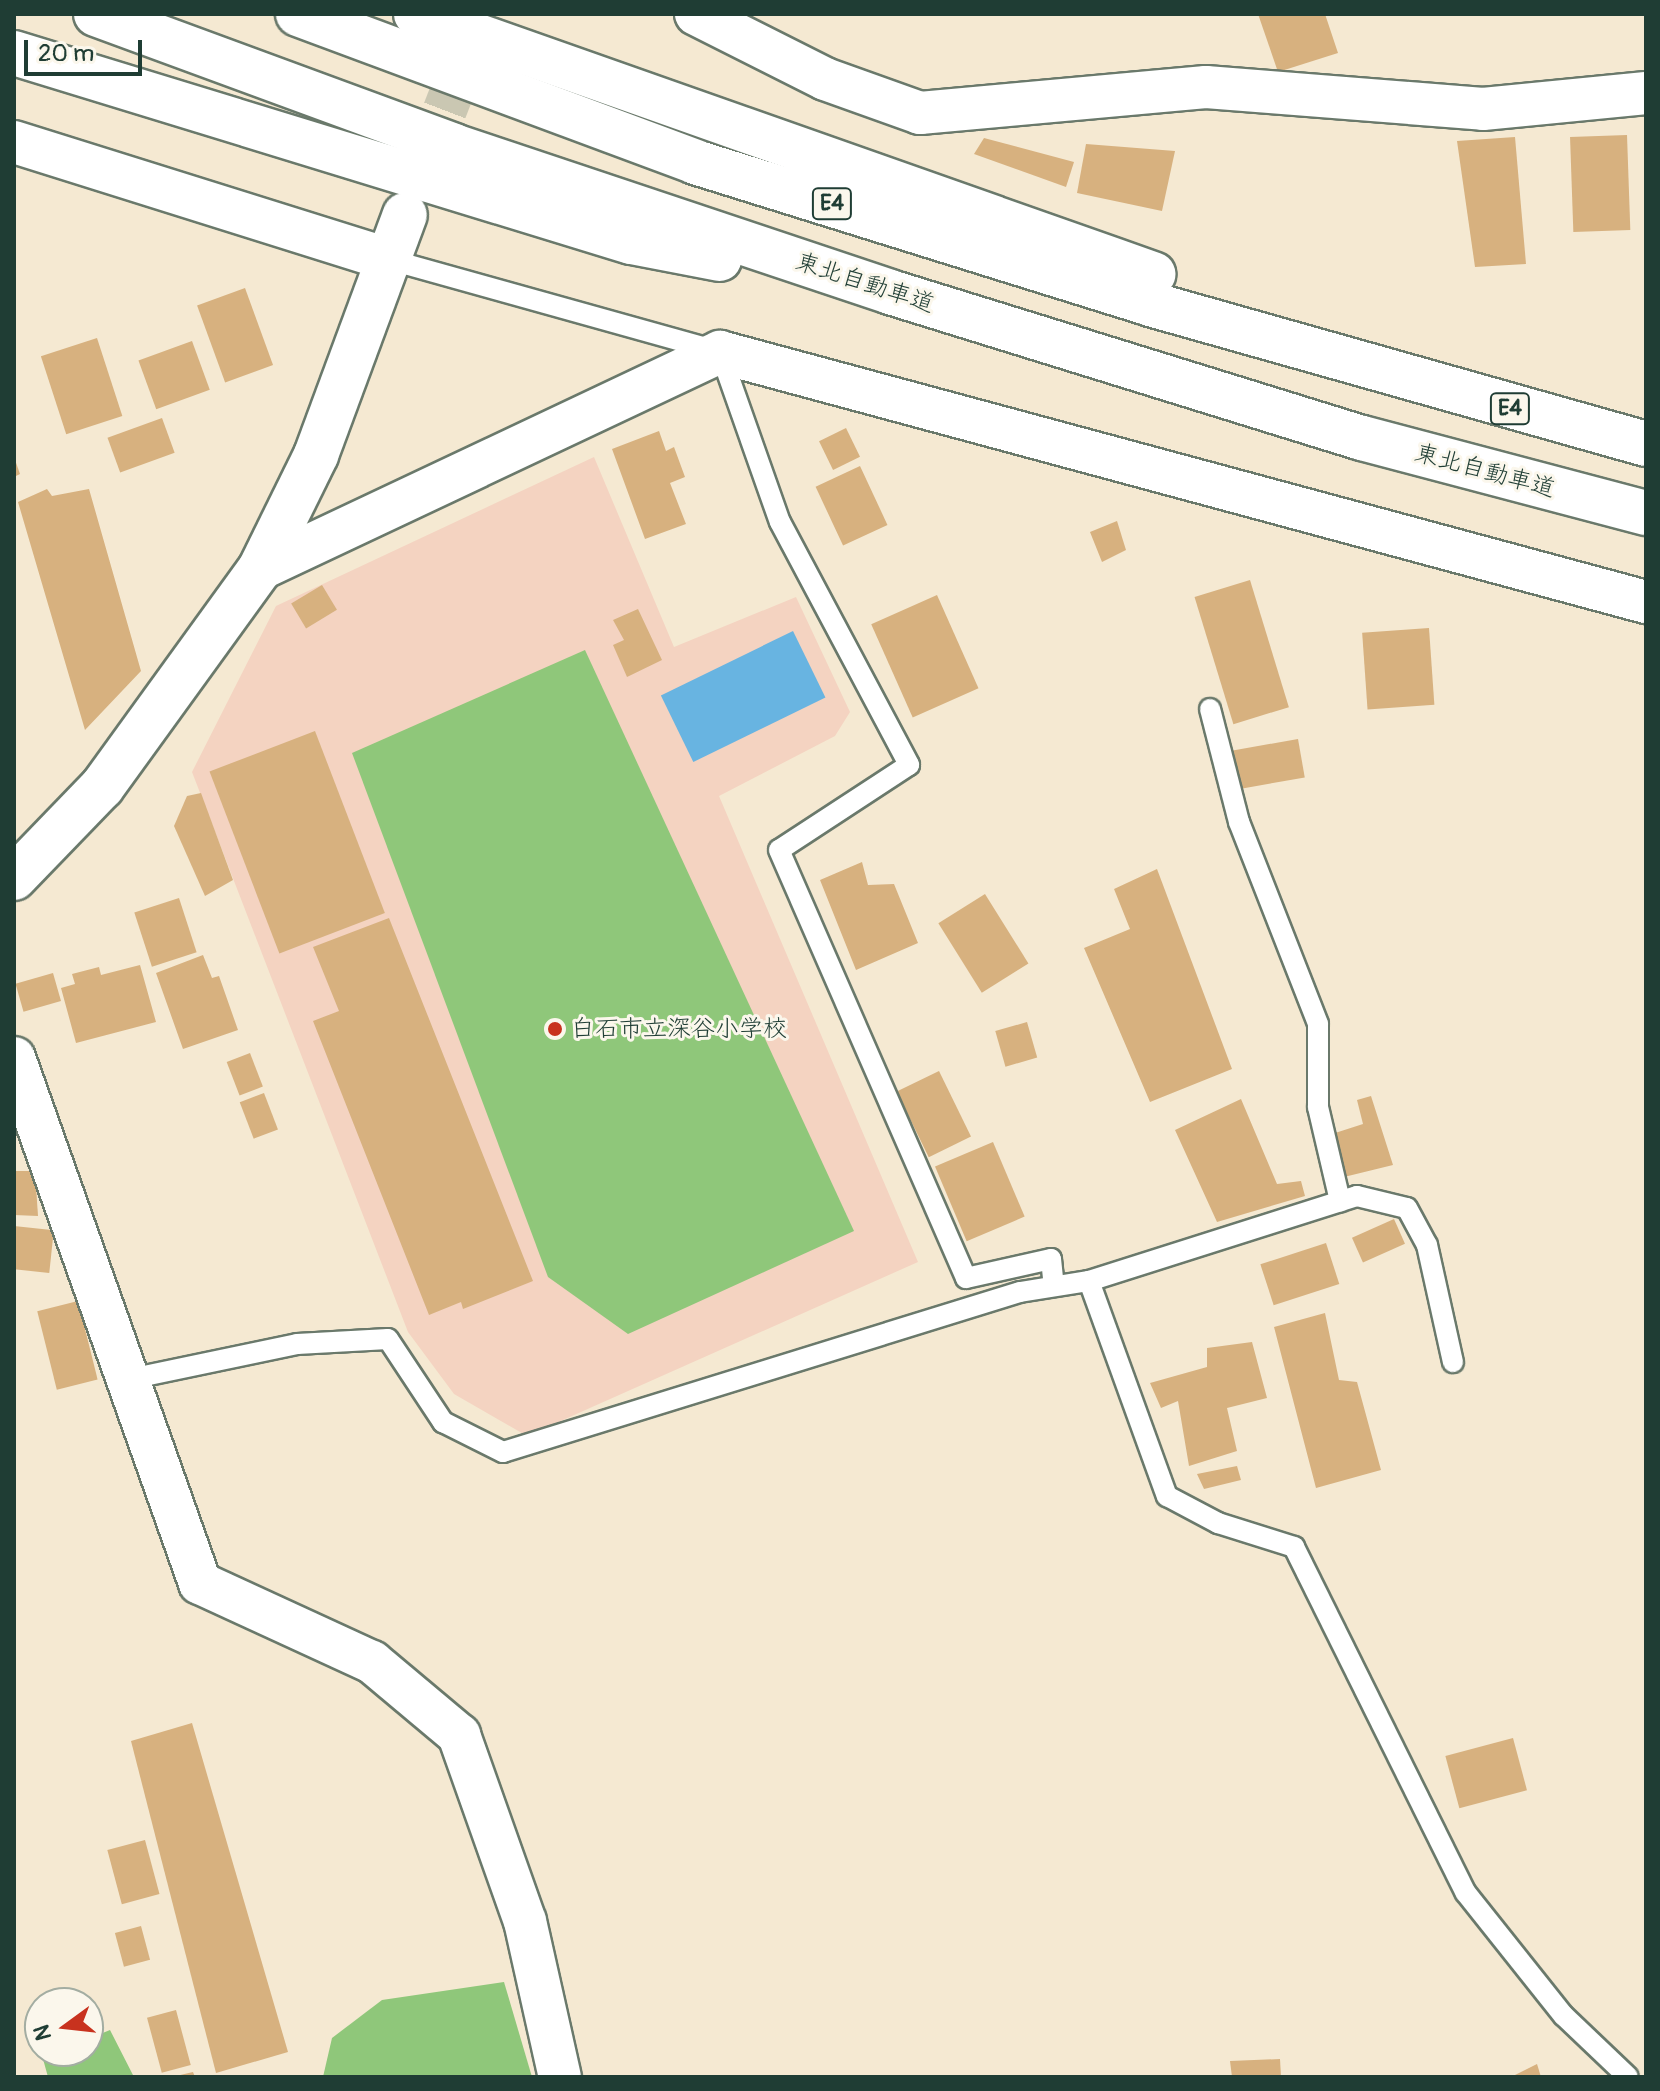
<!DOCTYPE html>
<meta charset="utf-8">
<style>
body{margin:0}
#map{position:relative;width:1660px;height:2091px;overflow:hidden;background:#f5e9d2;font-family:Pangolin,"Klee One",sans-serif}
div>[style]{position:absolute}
.built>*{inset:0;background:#f4d3c1}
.green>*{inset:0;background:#8fc77a}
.water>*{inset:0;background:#68b4e1;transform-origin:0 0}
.building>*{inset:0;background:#d7b17f;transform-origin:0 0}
.tertiary-tunnel>*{height:44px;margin-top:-22px;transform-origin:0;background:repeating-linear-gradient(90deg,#cac7b2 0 44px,transparent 0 66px)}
.roads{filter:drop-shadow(2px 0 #6a796b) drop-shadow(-2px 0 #6a796b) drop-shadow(0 2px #6a796b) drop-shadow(0 -2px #6a796b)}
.service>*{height:20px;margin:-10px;padding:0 10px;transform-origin:10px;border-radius:10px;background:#fff}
.minor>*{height:42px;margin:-21px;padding:0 21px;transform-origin:21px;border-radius:21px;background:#fff}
.tertiary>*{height:44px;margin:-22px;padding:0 22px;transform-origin:22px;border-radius:22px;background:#fff}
.motorway>*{height:44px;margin:-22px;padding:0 22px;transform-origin:22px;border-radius:22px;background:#fff}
.dots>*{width:22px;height:22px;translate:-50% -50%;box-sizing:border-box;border:4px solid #fbf7ec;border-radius:50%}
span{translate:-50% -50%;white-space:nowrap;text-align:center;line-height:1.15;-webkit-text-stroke:6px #fbf7ec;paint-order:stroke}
.shield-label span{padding:2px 6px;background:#fbf7ec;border:2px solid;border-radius:6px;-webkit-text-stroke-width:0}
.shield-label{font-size:22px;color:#1f3d34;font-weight:700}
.street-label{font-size:24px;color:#1f3d34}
.poi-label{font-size:24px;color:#1f3d34}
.left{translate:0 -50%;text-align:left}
.frame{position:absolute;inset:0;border:16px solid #1f3d34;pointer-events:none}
.north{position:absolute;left:24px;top:1987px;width:80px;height:80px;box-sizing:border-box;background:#fbf7ec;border:2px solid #a3ada2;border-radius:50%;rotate:255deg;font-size:22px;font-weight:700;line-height:32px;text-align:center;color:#1f3d34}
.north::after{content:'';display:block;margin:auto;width:28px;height:36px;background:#c8321e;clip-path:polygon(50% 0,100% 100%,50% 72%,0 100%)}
.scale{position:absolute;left:24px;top:40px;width:118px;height:36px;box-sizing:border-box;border:4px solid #1f3d34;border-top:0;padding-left:10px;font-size:24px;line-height:28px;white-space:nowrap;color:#1f3d34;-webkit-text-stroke:6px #fbf7ec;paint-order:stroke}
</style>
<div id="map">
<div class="built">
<i style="clip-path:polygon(594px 457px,674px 647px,796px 597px,850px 712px,835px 736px,719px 796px,918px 1262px,527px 1436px,454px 1394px,408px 1332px,192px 772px,276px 606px)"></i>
</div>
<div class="green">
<i style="clip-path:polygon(585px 650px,854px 1231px,628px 1334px,548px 1277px,352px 753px)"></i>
<i style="clip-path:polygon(504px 1982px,532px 2077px,323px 2077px,332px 2038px,382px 2000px)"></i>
<i style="clip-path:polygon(110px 2030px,134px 2077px,48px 2077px,43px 2059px,61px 2051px,88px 2051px,88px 2039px)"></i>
</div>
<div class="water">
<i style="left:793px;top:631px;width:74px;height:147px;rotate:64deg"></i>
</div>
<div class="building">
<i style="clip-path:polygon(1258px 14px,1325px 14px,1338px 53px,1278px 72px)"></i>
<i style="left:1627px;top:135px;width:95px;height:57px;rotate:88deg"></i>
<i style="clip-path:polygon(1515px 137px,1526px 264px,1475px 267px,1457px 141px)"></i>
<i style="clip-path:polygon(984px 138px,1074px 162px,1066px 187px,974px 154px)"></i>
<i style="clip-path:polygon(1086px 144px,1175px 151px,1162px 211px,1077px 193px)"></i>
<i style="left:245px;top:288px;width:82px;height:51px;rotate:70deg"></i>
<i style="left:97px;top:338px;width:82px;height:59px;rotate:72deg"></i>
<i style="left:192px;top:341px;width:52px;height:57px;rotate:70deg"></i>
<i style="left:162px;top:418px;width:37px;height:58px;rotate:70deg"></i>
<i style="left:846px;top:428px;width:32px;height:30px;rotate:64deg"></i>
<i style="clip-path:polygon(659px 431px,666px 451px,674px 447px,685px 477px,670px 483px,686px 524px,645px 539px,612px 449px)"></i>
<i style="clip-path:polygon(14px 457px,20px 474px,14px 477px)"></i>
<i style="left:860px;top:466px;width:65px;height:49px;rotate:65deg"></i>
<i style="clip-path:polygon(47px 489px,52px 496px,89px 489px,141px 671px,85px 730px,18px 502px)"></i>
<i style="clip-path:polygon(1117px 521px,1126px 550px,1102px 562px,1090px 532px)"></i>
<i style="left:1250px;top:580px;width:133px;height:58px;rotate:73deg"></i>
<i style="left:322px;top:585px;width:29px;height:36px;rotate:59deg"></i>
<i style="left:937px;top:595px;width:102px;height:72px;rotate:66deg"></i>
<i style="clip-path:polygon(638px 609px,662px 660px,627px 677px,613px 645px,624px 640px,613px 620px)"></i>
<i style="left:1429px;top:628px;width:77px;height:67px;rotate:86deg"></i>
<i style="left:315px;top:731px;width:195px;height:113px;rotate:69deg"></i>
<i style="left:1298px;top:739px;width:39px;height:69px;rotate:80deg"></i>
<i style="clip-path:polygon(201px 793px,233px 880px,205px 896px,174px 826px,187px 796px)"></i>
<i style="clip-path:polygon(862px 862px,868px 885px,894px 884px,918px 943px,856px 970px,820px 880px)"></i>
<i style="clip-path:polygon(1157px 869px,1232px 1069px,1150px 1102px,1084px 948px,1130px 929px,1114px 889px)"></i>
<i style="left:985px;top:894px;width:82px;height:55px;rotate:58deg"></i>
<i style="left:179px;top:898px;width:57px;height:47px;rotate:72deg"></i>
<i style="clip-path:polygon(389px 918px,533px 1281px,463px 1309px,461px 1302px,429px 1315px,313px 1021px,339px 1011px,313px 947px)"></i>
<i style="clip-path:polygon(203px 955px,212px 978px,219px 976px,238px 1030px,183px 1049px,156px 973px)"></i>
<i style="clip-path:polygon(140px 965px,156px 1022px,76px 1043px,61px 988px,75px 984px,72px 974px,99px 967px,101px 975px)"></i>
<i style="left:53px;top:973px;width:29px;height:39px;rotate:74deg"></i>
<i style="left:1027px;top:1022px;width:37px;height:33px;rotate:74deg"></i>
<i style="left:250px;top:1053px;width:36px;height:25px;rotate:69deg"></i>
<i style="left:939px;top:1071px;width:73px;height:47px;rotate:64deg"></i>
<i style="left:264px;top:1093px;width:39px;height:26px;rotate:69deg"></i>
<i style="clip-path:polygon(1371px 1096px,1393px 1165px,1344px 1177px,1332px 1134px,1363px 1124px,1357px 1100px)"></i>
<i style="clip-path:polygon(1241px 1099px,1277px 1184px,1301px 1181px,1305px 1196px,1217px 1222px,1175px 1130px)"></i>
<i style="left:993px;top:1142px;width:81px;height:63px;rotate:67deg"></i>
<i style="clip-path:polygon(14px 1171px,35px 1171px,38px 1216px,14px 1215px)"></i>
<i style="left:1394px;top:1219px;width:27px;height:46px;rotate:66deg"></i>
<i style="left:14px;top:1226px;width:40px;height:43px;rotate:6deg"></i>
<i style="left:1326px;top:1243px;width:43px;height:69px;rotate:72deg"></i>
<i style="left:78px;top:1301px;width:81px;height:42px;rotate:76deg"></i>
<i style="clip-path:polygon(1325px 1313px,1339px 1380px,1357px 1382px,1381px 1470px,1316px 1488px,1274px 1327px)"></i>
<i style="clip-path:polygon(1252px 1342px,1267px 1398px,1227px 1408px,1237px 1451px,1189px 1466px,1178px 1401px,1161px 1408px,1150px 1383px,1207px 1367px,1207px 1348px)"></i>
<i style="clip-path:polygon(1237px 1466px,1241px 1480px,1204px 1489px,1197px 1474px)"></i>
<i style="clip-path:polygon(192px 1723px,288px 2052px,216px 2073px,131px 1741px)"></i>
<i style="left:1513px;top:1738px;width:54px;height:70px;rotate:75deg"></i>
<i style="left:145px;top:1840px;width:56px;height:39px;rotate:75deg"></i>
<i style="left:141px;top:1926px;width:35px;height:27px;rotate:75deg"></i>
<i style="left:176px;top:2010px;width:57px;height:30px;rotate:75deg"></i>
<i style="clip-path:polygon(1280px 2059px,1281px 2077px,1232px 2077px,1230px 2061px)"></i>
<i style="clip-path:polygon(1537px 2064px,1541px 2077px,1511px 2077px)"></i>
<i style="clip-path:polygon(193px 2072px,195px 2077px,176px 2077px,176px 2076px)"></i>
</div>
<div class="tertiary-tunnel">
<i style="left:421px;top:172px;width:169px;rotate:-68.9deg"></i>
</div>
<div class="roads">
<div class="service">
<i style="left:391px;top:260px;width:342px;rotate:15.6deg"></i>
<i style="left:720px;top:352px;width:180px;rotate:70.6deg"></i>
<i style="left:780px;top:522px;width:275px;rotate:62deg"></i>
<i style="left:909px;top:765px;width:155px;rotate:146.8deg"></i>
<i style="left:779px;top:850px;width:467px;rotate:66.4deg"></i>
<i style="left:966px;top:1278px;width:87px;rotate:-12.6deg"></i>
<i style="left:1051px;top:1259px;width:27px;rotate:84deg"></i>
<i style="left:1210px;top:709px;width:117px;rotate:75.6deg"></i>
<i style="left:1239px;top:822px;width:217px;rotate:68.6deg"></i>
<i style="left:1318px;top:1024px;width:83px;rotate:90deg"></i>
<i style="left:1318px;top:1107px;width:97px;rotate:76.8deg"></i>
<i style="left:1089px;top:1281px;width:229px;rotate:70.1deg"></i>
<i style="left:1167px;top:1496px;width:58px;rotate:27.9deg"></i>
<i style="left:1218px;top:1523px;width:80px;rotate:17.5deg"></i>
<i style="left:1294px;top:1547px;width:386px;rotate:63.6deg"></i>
<i style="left:1466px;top:1893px;width:157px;rotate:51.5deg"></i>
<i style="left:1564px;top:2016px;width:88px;rotate:43.6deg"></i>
<i style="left:125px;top:1380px;width:176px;rotate:-11.8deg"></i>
<i style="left:297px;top:1344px;width:91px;rotate:-3.1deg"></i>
<i style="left:388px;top:1339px;width:100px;rotate:56.5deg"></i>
<i style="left:443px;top:1422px;width:67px;rotate:26.6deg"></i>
<i style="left:503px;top:1452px;width:541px;rotate:-17.2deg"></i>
<i style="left:1020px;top:1292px;width:70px;rotate:-9.1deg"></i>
<i style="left:1089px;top:1281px;width:281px;rotate:-17.6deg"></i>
<i style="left:1357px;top:1196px;width:51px;rotate:13.5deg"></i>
<i style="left:1407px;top:1208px;width:42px;rotate:61.6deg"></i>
<i style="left:1427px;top:1245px;width:120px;rotate:77.5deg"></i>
</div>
<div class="minor">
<i style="left:696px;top:14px;width:144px;rotate:26.7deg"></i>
<i style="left:825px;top:79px;width:101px;rotate:19.7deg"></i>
<i style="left:920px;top:113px;width:287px;rotate:-5.2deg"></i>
<i style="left:1206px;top:87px;width:278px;rotate:4.5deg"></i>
<i style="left:1483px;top:109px;width:164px;rotate:-5.6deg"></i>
<i style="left:14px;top:142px;width:395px;rotate:17.4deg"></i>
<i style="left:260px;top:569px;width:509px;rotate:-25.26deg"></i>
<i style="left:720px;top:352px;width:959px;rotate:15.11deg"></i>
<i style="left:14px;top:1058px;width:557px;rotate:70.49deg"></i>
<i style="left:200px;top:1583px;width:189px;rotate:24.7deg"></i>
<i style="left:372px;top:1662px;width:114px;rotate:40deg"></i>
<i style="left:459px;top:1735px;width:197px;rotate:70.5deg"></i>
<i style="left:525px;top:1921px;width:160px;rotate:77.4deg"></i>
</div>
<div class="tertiary">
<i style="left:14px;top:878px;width:127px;rotate:-46deg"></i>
<i style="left:102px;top:787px;width:269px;rotate:-54.1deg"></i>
<i style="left:260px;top:569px;width:127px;rotate:-63.8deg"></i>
<i style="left:316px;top:455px;width:256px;rotate:-69.7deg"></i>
</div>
<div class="motorway">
<i style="left:96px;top:14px;width:382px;rotate:20.2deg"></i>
<i style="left:454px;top:146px;width:460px;rotate:18.5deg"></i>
<i style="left:890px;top:292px;width:494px;rotate:17.2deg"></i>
<i style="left:1362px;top:438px;width:294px;rotate:14.8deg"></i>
<i style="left:298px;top:14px;width:424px;rotate:20.4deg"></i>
<i style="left:695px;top:162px;width:477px;rotate:17.3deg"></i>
<i style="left:1150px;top:304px;width:515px;rotate:15.76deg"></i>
<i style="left:416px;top:14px;width:782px;rotate:19.43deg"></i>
<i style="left:14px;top:53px;width:645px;rotate:17.03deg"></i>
<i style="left:631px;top:242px;width:90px;rotate:10.9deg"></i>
</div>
</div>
<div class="dots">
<i style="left:555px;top:1029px;background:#c8321e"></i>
</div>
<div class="shield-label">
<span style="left:832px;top:204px">E4</span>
<span style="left:1510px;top:409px">E4</span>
</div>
<div class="street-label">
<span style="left:865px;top:283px;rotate:18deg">東北自動車道</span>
<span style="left:1485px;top:471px;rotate:15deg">東北自動車道</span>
</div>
<div class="poi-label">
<span class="left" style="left:571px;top:1029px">白石市立深谷小学校</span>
</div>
<div class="frame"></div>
<div class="north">N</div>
<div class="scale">20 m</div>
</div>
